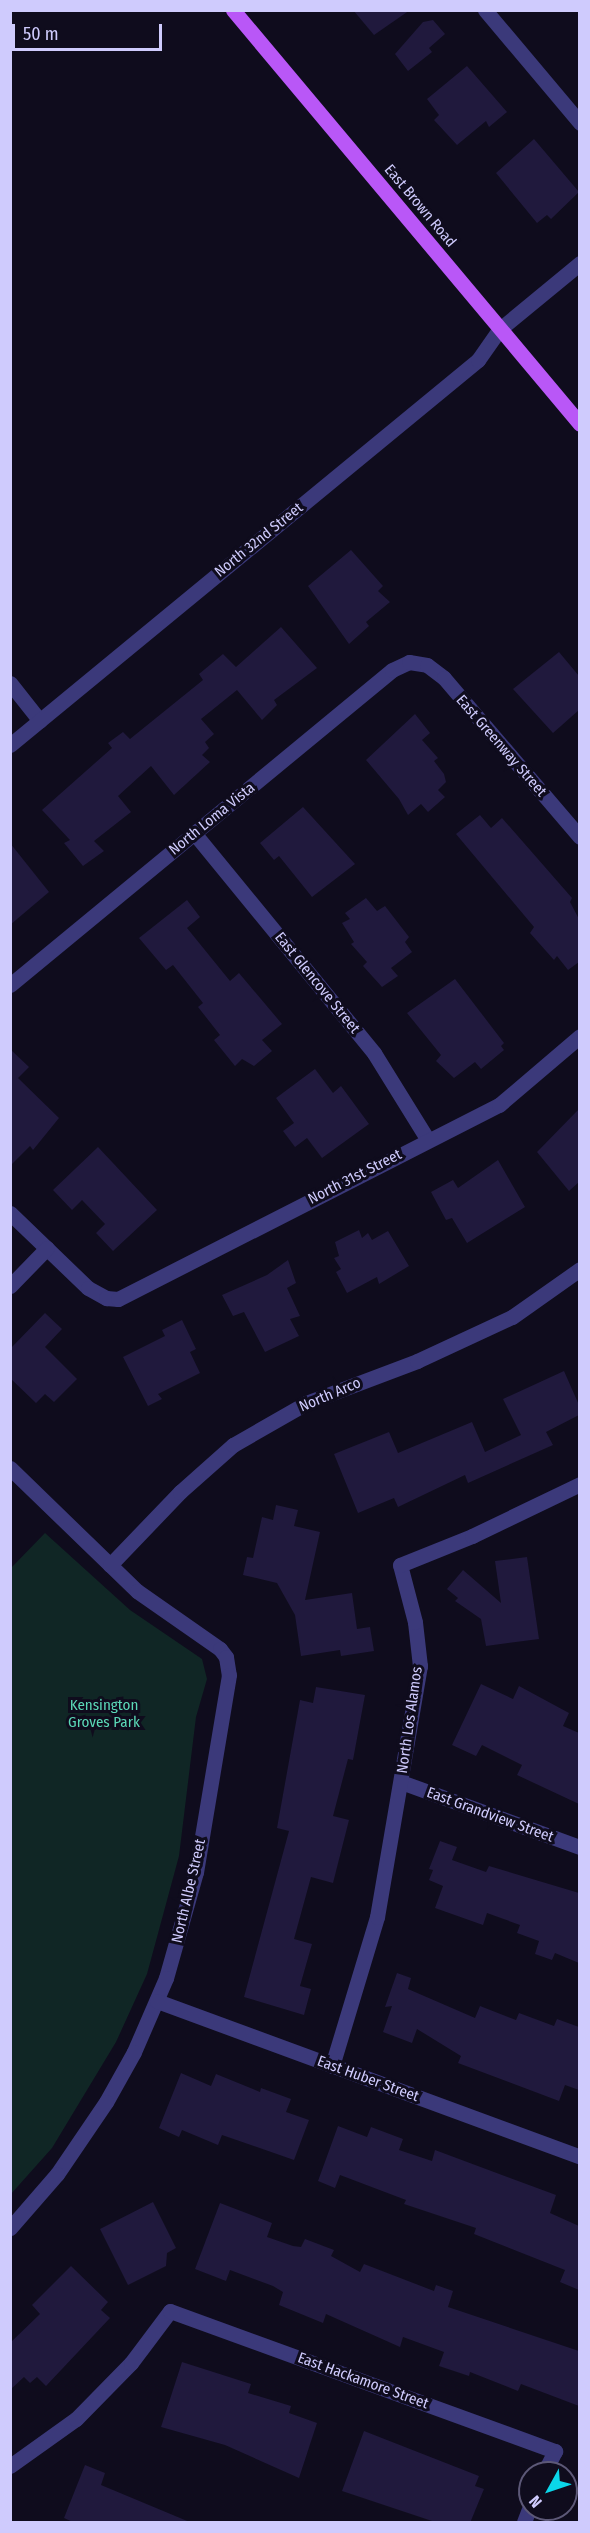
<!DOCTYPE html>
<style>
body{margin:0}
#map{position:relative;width:590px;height:2533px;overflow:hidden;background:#0f0c1d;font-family:"Fira Sans Condensed",sans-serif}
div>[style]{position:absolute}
.green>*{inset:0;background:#102625}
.building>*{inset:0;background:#20193d}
.minor>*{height:15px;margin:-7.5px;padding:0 7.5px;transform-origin:7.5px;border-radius:7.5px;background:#3b397a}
.major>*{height:15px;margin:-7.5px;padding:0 7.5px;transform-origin:7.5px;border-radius:7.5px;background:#b957f7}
span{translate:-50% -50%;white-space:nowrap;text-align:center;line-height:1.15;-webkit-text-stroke:6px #0f0c1d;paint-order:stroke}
.street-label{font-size:15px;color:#cfcbfd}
.park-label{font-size:15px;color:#5bd8b7}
.frame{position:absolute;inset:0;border:12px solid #cfcbfd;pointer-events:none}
.north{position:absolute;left:518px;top:2461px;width:60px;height:60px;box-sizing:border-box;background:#0f0c1d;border:2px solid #5c5877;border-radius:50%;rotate:230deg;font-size:16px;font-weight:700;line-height:24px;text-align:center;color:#cfcbfd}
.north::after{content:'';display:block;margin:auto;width:21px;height:27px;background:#0bd6e9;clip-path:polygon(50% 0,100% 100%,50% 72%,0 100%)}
.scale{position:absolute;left:12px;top:24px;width:150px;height:27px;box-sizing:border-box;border:3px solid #cfcbfd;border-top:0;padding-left:8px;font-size:18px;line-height:21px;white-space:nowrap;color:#cfcbfd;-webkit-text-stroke:4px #0f0c1d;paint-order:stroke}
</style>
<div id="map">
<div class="green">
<i style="clip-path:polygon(45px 1533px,130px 1610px,202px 1659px,207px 1679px,196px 1717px,179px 1856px,147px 1974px,116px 2042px,52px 2148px,11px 2194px,11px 1568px)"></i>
</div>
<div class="building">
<i style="clip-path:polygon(353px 10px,410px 10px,374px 35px)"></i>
<i style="clip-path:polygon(433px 20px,445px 34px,429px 48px,432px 52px,408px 71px,395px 54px,423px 22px)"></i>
<i style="clip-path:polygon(467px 66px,507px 112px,489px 127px,486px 121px,457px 145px,434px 120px,439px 115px,427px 99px)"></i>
<i style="clip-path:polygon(534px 139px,579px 192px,551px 219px,547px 215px,537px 223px,496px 173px)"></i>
<i style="clip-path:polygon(351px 550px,383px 586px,378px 591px,390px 602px,366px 622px,369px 626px,349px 644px,308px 586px)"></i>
<i style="clip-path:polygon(281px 627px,317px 668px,274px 700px,277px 705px,262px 720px,237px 690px,201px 719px,214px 734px,205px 742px,209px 748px,202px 755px,210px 762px,174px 795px,151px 766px,118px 796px,131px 812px,94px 841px,104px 851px,83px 866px,64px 843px,70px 840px,42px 810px,112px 748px,108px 743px,123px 732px,130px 739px,203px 680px,199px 674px,223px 654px,236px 667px)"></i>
<i style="clip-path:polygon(559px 652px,579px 676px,579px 710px,553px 733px,513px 689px)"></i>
<i style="clip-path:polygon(415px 714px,430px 733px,422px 740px,438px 758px,434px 761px,444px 774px,446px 782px,438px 790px,445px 797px,428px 812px,421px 804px,408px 815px,399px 799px,366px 760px)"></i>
<i style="clip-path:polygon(303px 807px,355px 864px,312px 897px,279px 856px,274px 860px,260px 843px)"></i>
<i style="clip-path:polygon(480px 815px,491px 828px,502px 818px,572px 898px,570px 902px,579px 919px,579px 962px,568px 970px,557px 956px,554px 960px,530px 933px,534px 927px,456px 834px)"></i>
<i style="clip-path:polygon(10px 843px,49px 892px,10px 925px)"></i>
<i style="clip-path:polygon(366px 898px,377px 911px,385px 906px,409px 937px,405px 942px,412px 952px,391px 968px,398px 976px,382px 987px,363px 966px,367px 962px,351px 944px,354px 942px,342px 923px,350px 919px,345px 913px)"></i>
<i style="clip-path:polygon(187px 900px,200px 917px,187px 928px,230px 981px,239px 973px,282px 1024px,262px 1040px,272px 1051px,254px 1066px,242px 1059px,235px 1066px,214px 1040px,220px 1035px,198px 1007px,203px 1003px,173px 965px,166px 970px,139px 938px)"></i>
<i style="clip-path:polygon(455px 979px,504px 1043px,501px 1046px,504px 1050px,481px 1069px,475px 1062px,454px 1078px,436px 1061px,441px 1055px,407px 1013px)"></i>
<i style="clip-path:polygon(10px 1049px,29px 1067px,18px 1078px,59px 1118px,33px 1150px,30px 1146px,10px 1166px)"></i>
<i style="clip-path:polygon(315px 1069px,333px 1093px,341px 1086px,369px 1124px,322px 1158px,307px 1138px,295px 1147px,283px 1131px,294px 1123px,276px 1098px)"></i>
<i style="clip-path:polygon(579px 1109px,579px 1182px,569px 1191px,537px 1152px)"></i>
<i style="clip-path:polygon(98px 1147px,157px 1210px,113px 1251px,96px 1233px,105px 1224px,82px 1200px,72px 1210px,53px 1190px)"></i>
<i style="clip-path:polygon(498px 1160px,525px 1207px,467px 1243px,452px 1218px,446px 1220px,431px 1192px,453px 1180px,458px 1188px)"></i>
<i style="clip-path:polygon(359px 1230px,362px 1238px,368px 1233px,372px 1240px,388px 1231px,409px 1266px,379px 1284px,377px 1277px,347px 1293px,336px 1272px,341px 1269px,334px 1258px,339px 1256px,335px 1242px)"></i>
<i style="clip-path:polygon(288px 1260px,296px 1283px,287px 1288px,300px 1316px,290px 1319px,299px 1336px,265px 1352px,244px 1312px,233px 1316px,222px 1295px,267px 1275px)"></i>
<i style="clip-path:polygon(45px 1313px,62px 1329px,45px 1347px,77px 1379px,54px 1402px,45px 1394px,36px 1403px,10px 1378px,10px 1349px)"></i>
<i style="clip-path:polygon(182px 1320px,196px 1349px,190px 1352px,200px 1373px,158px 1394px,162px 1399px,148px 1406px,123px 1357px,165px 1336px,162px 1330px)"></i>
<i style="clip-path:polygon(564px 1371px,579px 1405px,579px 1415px,546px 1432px,553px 1445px,468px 1483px,465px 1475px,398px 1507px,394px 1498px,358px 1513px,334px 1454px,389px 1432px,398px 1453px,472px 1422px,485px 1452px,521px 1435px,503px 1399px)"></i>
<i style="clip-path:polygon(276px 1505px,298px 1510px,294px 1526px,320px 1532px,305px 1600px,352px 1593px,357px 1629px,370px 1627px,374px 1651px,341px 1656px,340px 1650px,301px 1656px,295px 1615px,277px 1583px,243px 1575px,247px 1557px,253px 1558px,262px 1517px,273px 1520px)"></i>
<i style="clip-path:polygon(527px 1557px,539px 1639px,486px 1646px,481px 1619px,455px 1601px,458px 1598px,447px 1589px,463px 1570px,501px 1603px,495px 1561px)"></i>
<i style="clip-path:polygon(481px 1684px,513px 1699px,519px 1686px,569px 1713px,563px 1726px,579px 1733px,579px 1804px,517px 1775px,522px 1765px,482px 1745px,476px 1756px,452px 1745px)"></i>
<i style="clip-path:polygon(316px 1687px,365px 1695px,353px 1760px,348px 1759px,333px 1816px,349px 1820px,333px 1883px,311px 1877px,294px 1939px,312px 1944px,300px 1986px,311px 1989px,304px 2015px,244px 1997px,289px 1831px,277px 1828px,300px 1700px,313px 1703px)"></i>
<i style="clip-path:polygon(440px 1841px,457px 1847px,452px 1860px,486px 1872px,489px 1866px,579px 1893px,579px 1963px,555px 1953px,552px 1960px,535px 1954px,539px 1941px,517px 1933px,520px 1925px,487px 1913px,483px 1925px,435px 1908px,443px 1886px,429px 1880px,433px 1870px,429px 1869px)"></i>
<i style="clip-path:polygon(397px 1973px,411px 1978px,408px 1989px,475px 2018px,480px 2006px,516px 2020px,519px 2013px,554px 2026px,557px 2019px,579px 2027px,579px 2090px,565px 2085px,559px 2101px,458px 2063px,461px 2056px,417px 2029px,412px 2043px,383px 2032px,392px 2006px,385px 2007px)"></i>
<i style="clip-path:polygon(181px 2073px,211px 2086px,216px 2074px,260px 2092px,261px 2088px,291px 2099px,286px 2112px,309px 2120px,294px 2160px,222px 2135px,218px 2145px,182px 2130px,179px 2137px,159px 2128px)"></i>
<i style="clip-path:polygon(338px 2126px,367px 2137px,371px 2127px,403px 2139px,399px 2150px,432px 2161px,435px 2150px,556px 2195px,550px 2213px,579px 2226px,579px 2290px,560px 2282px,565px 2270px,474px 2234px,476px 2228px,404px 2204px,406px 2200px,340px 2175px,335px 2188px,318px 2181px)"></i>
<i style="clip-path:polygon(153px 2202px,176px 2248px,167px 2253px,166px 2266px,128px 2285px,100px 2229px)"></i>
<i style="clip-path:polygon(220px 2203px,272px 2223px,267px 2237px,293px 2246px,301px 2247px,305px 2239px,334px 2250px,331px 2256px,360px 2272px,364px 2264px,434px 2291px,436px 2285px,453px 2291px,448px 2307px,579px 2351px,579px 2406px,521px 2384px,518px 2391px,470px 2372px,469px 2376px,439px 2366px,444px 2352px,403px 2337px,400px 2347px,326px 2314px,323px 2323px,279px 2305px,283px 2292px,273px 2286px,230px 2270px,226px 2281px,195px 2269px)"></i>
<i style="clip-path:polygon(71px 2266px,108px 2302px,101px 2310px,110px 2318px,46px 2386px,37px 2377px,30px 2383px,24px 2377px,10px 2390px,10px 2343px,40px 2314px,32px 2305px)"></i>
<i style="clip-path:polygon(182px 2362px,251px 2384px,248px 2393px,291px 2406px,289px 2413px,317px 2423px,299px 2478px,225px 2445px,161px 2427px)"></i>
<i style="clip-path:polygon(364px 2431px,479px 2476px,475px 2486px,484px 2489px,470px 2523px,438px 2523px,342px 2491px)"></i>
<i style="clip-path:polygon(85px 2465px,105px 2473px,101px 2485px,192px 2523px,75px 2523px,64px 2518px)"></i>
</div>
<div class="minor">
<i style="left:485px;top:10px;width:148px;rotate:49.9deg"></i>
<i style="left:10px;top:683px;width:48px;rotate:51.7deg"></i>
<i style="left:10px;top:745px;width:606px;rotate:-39.44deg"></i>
<i style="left:478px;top:360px;width:38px;rotate:-55deg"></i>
<i style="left:500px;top:329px;width:104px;rotate:-39.5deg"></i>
<i style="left:194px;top:833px;width:284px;rotate:50.7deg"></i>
<i style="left:374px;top:1053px;width:102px;rotate:58.2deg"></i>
<i style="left:10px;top:985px;width:495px;rotate:-39.5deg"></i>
<i style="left:392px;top:670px;width:19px;rotate:-25deg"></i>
<i style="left:409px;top:662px;width:18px;rotate:9deg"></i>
<i style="left:427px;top:665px;width:21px;rotate:37deg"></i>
<i style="left:444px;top:678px;width:209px;rotate:49.5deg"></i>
<i style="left:10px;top:1213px;width:108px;rotate:43.9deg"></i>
<i style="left:88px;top:1288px;width:21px;rotate:29deg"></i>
<i style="left:106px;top:1298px;width:12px;rotate:5deg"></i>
<i style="left:118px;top:1299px;width:428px;rotate:-27deg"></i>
<i style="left:499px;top:1105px;width:106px;rotate:-40.4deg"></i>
<i style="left:10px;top:1286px;width:53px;rotate:-45.8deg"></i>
<i style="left:10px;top:1468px;width:177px;rotate:44.1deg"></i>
<i style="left:137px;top:1591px;width:101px;rotate:34.9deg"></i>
<i style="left:220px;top:1649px;width:10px;rotate:53deg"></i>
<i style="left:226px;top:1657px;width:18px;rotate:81deg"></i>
<i style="left:229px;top:1675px;width:200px;rotate:99.5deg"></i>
<i style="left:196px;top:1872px;width:110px;rotate:105.8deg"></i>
<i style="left:166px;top:1978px;width:81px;rotate:113.4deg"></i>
<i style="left:134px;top:2052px;width:57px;rotate:119.2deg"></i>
<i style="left:106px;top:2102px;width:87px;rotate:124.2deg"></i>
<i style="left:57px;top:2174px;width:72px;rotate:131deg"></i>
<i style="left:110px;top:1565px;width:101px;rotate:-46.2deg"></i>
<i style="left:180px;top:1492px;width:71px;rotate:-41.6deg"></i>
<i style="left:233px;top:1445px;width:84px;rotate:-29.9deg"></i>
<i style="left:306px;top:1403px;width:119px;rotate:-20.7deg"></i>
<i style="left:417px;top:1361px;width:105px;rotate:-24.9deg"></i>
<i style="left:512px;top:1317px;width:83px;rotate:-35.2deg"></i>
<i style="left:401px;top:1782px;width:190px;rotate:20deg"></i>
<i style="left:157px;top:2001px;width:451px;rotate:20.2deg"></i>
<i style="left:332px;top:2066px;width:156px;rotate:-73.2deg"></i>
<i style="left:377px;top:1917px;width:255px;rotate:-80.3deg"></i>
<i style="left:420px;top:1666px;width:44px;rotate:-96.5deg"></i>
<i style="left:415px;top:1622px;width:59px;rotate:-104.7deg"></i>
<i style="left:400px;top:1565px;width:78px;rotate:-21.9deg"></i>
<i style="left:472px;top:1536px;width:120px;rotate:-25.7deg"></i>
<i style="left:10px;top:2466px;width:81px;rotate:-35.5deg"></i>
<i style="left:76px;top:2419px;width:78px;rotate:-45.5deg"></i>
<i style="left:131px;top:2363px;width:65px;rotate:-53.1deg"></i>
<i style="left:170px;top:2311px;width:410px;rotate:20deg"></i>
<i style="left:555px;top:2451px;width:25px;rotate:117deg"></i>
<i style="left:524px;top:2522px;width:17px;rotate:-69deg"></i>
</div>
<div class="major">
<i style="left:233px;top:10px;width:540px;rotate:50.03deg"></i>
</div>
<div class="street-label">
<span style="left:420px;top:206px;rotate:50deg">East Brown Road</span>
<span style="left:259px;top:540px;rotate:-39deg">North 32nd Street</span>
<span style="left:501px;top:746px;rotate:49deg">East Greenway Street</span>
<span style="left:212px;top:819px;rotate:-39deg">North Loma Vista</span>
<span style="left:317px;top:983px;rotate:51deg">East Glencove Street</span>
<span style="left:355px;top:1177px;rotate:-27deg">North 31st Street</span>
<span style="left:330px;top:1395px;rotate:-23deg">North Arco</span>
<span style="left:410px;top:1720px;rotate:-82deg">North Los Alamos</span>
<span style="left:490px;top:1815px;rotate:20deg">East Grandview Street</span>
<span style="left:189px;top:1891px;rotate:-77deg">North Albe Street</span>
<span style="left:368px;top:2079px;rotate:20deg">East Huber Street</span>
<span style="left:363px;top:2381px;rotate:20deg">East Hackamore Street</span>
</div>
<div class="park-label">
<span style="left:104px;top:1714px">Kensington<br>Groves Park</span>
</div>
<div class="frame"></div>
<div class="north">N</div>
<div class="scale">50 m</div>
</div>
